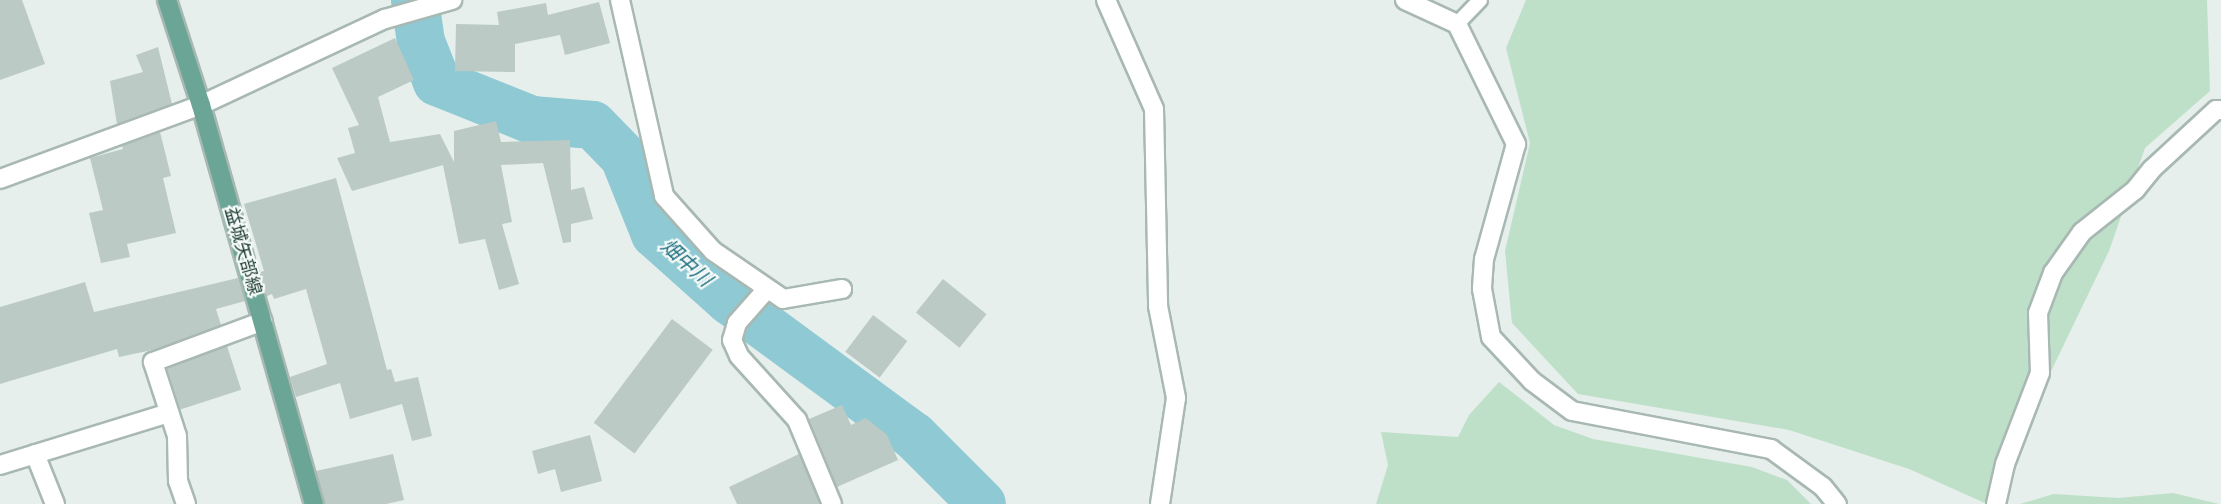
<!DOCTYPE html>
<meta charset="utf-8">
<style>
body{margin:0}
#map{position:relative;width:2221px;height:504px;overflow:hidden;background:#e6efeb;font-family:"Titillium Web","Noto Sans JP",sans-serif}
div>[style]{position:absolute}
.green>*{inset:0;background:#bfe0c8}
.river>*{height:48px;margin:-24px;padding:0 24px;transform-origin:24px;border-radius:24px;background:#8ec9d4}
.building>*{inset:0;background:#bbcac4;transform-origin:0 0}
.roads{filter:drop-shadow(2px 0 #a8b8b2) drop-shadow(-2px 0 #a8b8b2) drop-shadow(0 2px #a8b8b2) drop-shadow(0 -2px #a8b8b2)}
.lane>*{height:14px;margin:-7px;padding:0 7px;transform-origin:7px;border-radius:7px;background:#fff}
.street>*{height:18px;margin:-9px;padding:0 9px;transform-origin:9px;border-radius:9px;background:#fff}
.secondary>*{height:18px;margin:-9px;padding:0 9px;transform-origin:9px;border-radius:9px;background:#fff}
.primary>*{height:18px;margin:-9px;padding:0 9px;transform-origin:9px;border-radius:9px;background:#6aa596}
span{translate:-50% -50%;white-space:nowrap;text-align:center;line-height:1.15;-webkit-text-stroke:4.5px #f7fbf9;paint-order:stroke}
.street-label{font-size:18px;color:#24423a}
.water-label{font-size:20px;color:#1c6f80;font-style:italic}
</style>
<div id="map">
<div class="green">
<i style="clip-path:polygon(1526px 0,2207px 0,2210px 91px,2145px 148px,2109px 251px,1987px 504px,1909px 469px,1789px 430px,1578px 394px,1512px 323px,1505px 251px,1530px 143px,1506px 48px)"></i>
<i style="clip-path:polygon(1499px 382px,1554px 425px,1593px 439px,1752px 467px,1787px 480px,1811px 504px,1376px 504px,1388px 465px,1381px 432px,1458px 437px,1469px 415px)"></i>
<i style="clip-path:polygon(2173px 493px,2219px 504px,2020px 504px,2054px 494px,2118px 498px)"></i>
</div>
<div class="river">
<i style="left:415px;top:0;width:42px;rotate:81.9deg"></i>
<i style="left:421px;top:42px;width:43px;rotate:68.2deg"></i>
<i style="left:437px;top:82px;width:102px;rotate:21.8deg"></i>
<i style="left:532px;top:120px;width:61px;rotate:4.7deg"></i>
<i style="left:593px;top:125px;width:45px;rotate:45.9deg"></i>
<i style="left:624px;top:157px;width:83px;rotate:68.1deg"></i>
<i style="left:655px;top:234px;width:101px;rotate:41.8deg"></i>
<i style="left:730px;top:301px;width:228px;rotate:36.3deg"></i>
<i style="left:914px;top:436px;width:96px;rotate:45deg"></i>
</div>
<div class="building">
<i style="clip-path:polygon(0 0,22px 0,45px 64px,0 80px)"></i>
<i style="clip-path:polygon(599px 2px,610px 43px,565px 55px,560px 35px,515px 44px,515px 72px,455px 71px,456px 24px,499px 25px,497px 12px,546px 3px,548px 15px)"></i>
<i style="clip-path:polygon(395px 38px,414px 80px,378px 97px,390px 142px,440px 134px,454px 162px,454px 131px,496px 121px,501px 142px,570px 140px,571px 190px,584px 187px,593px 219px,571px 224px,571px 242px,563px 243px,543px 163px,501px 165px,512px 222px,502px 224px,519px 284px,499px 290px,485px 239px,459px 244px,443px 165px,352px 191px,337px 158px,355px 153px,348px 128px,359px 125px,332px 68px)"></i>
<i style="clip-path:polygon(158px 47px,172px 104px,117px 124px,110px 81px,143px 72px,136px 55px)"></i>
<i style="clip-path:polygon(160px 132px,171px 176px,163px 178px,176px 233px,127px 244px,130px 257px,101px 263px,89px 213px,103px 210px,90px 158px,123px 149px,122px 146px)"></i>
<i style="clip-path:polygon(336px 178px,387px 370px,391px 369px,395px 382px,418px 377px,432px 436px,412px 441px,402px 404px,350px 419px,340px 383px,296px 397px,290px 377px,327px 364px,306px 289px,274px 299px,272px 294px,267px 296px,260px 272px,264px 271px,244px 204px)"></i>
<i style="clip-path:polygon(238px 278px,245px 301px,216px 309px,221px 325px,157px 349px,119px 357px,117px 349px,0 384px,0 307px,85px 282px,94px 312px)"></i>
<i style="left:943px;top:279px;width:56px;height:43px;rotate:39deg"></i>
<i style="left:873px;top:315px;width:43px;height:46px;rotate:37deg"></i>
<i style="left:672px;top:319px;width:51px;height:130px;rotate:37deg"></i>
<i style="left:227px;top:346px;width:46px;height:64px;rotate:72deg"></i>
<i style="clip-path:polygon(842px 405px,851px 425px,866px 418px,887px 435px,898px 460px,837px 487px,809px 419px)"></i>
<i style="clip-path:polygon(590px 435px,602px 481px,561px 492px,555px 469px,538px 474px,532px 451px)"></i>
<i style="clip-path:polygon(393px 454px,404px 500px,386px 504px,325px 504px,316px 471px)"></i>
<i style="clip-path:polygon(799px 454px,820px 504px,737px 504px,729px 487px)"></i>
</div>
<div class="roads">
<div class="lane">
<i style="left:1457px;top:24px;width:33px;rotate:-46deg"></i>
</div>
<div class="street">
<i style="left:620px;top:0;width:201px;rotate:77.3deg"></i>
<i style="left:664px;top:196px;width:74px;rotate:48.3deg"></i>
<i style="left:713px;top:251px;width:85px;rotate:34.4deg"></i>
<i style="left:783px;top:299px;width:60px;rotate:-9.6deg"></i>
<i style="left:1106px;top:0;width:119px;rotate:66.2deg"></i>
<i style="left:1154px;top:109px;width:197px;rotate:88.8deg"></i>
<i style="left:1158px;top:306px;width:94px;rotate:78.9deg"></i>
<i style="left:1176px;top:398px;width:107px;rotate:98.6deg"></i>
<i style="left:1405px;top:0;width:57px;rotate:24.8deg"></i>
<i style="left:1457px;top:24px;width:134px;rotate:63.8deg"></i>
<i style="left:1516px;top:144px;width:119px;rotate:105.5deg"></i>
<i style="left:1484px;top:259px;width:30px;rotate:94deg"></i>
<i style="left:1482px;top:289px;width:49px;rotate:79.4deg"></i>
<i style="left:1491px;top:337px;width:60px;rotate:47deg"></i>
<i style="left:1532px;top:381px;width:50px;rotate:36.9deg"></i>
<i style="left:1572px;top:411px;width:203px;rotate:10.8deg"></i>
<i style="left:1771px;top:449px;width:64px;rotate:36.2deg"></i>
<i style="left:1823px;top:487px;width:22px;rotate:51deg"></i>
<i style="left:201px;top:105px;width:203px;rotate:-25.1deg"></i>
<i style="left:385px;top:19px;width:70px;rotate:-15.8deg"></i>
<i style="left:766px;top:290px;width:44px;rotate:131.3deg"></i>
<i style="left:737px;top:323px;width:18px;rotate:106deg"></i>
<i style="left:732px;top:340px;width:17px;rotate:66deg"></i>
<i style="left:739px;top:356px;width:86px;rotate:47.8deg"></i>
<i style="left:797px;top:420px;width:91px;rotate:67.4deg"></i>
<i style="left:35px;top:454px;width:54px;rotate:68.2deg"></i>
<i style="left:0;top:465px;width:177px;rotate:-17.1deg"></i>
<i style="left:186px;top:504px;width:24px;rotate:-109deg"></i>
<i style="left:178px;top:481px;width:45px;rotate:-91.3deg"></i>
<i style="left:177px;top:436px;width:78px;rotate:-108deg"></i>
<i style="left:153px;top:362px;width:117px;rotate:-20.4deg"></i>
<i style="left:1996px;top:504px;width:41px;rotate:-77.3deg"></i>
<i style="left:2005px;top:464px;width:97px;rotate:-69deg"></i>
<i style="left:2040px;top:373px;width:60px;rotate:-91.9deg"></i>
<i style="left:2038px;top:313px;width:43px;rotate:-69.4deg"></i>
<i style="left:2053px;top:273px;width:50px;rotate:-54.7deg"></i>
<i style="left:2082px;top:232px;width:68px;rotate:-38.4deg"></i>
<i style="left:2135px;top:190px;width:27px;rotate:-51deg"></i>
<i style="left:2152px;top:169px;width:87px;rotate:-42.7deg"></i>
<i style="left:2216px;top:110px;width:5px"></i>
</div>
<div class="secondary">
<i style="left:0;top:179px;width:214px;rotate:-20.2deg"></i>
</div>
<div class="primary">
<i style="left:167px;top:0;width:110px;rotate:72.1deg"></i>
<i style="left:201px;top:105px;width:415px;rotate:74.2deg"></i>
</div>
</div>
<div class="street-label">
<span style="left:243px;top:251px;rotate:74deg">益城矢部線</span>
</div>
<div class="water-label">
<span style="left:687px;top:262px;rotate:42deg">畑中川</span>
</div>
</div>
